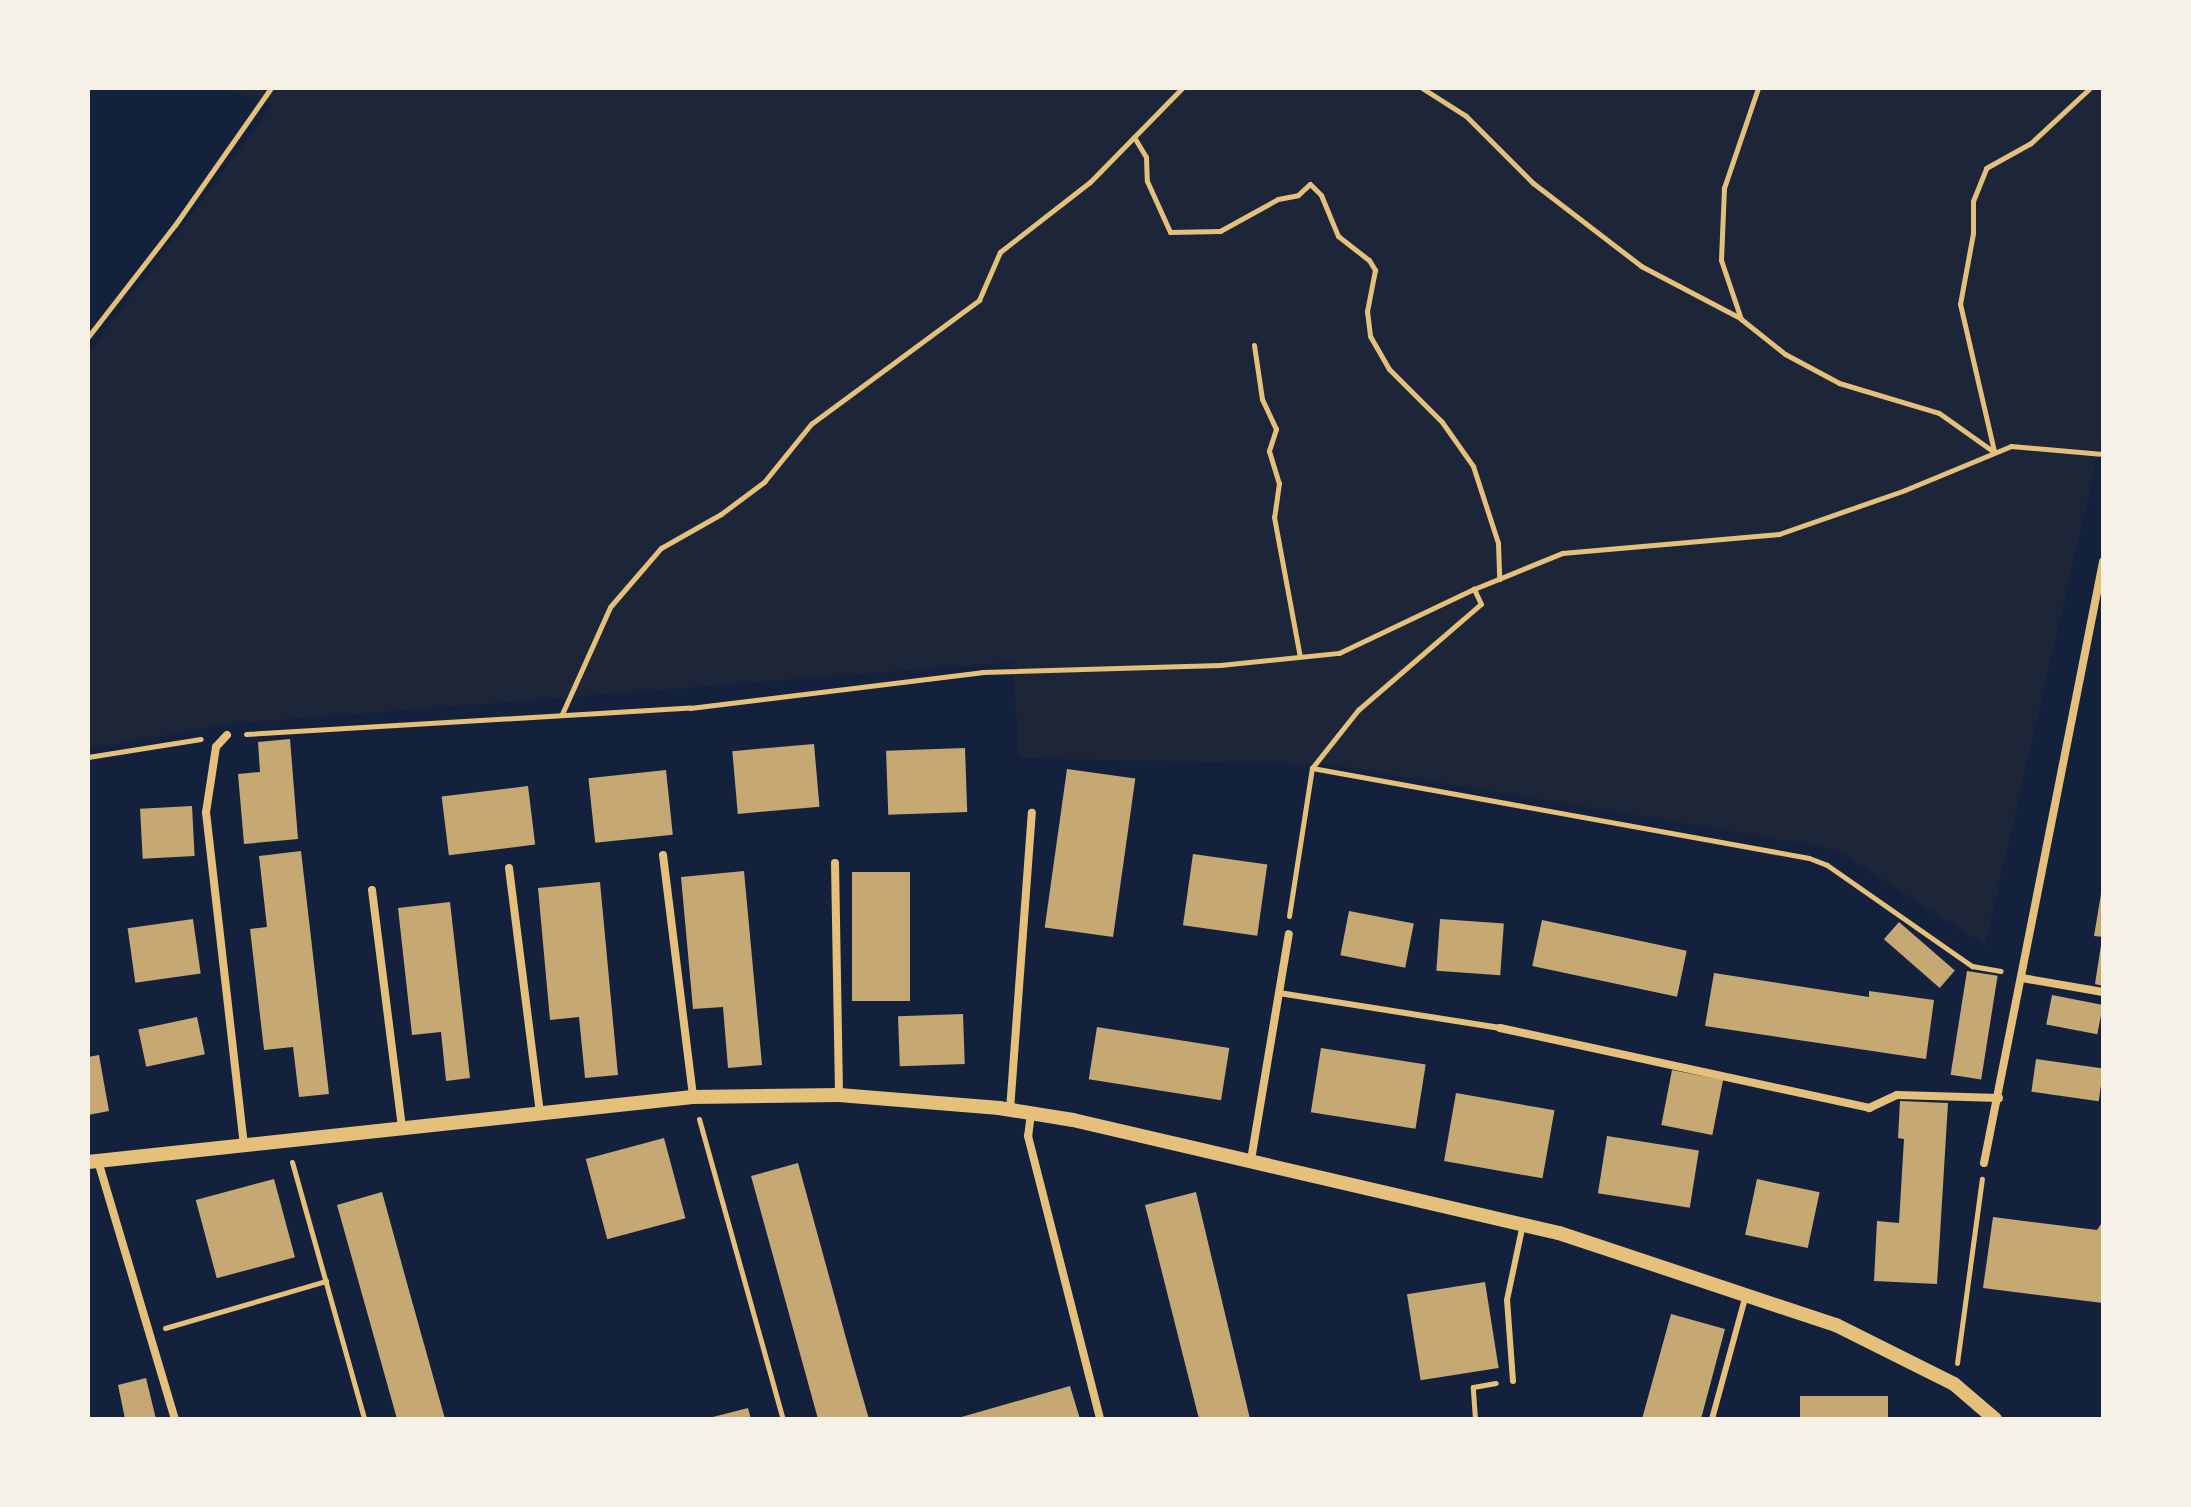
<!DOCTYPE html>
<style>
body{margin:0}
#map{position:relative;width:2191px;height:1507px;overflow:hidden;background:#14213d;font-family:"PT Serif",serif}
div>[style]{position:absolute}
.green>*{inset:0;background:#1d2539}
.building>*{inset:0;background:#c6a872;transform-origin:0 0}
.path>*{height:5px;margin:-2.5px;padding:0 2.5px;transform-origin:2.5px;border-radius:2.5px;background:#e5c07b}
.service>*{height:6px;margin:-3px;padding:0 3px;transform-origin:3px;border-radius:3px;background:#e5c07b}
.minor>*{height:8px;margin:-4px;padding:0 4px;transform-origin:4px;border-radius:4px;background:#e5c07b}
.tertiary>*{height:14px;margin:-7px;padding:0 7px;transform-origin:7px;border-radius:7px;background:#e5c07b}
span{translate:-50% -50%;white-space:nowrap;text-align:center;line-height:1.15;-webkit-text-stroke:7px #f6f1e7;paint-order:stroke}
.frame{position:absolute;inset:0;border:90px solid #f6f1e7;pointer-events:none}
</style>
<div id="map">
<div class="green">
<i style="clip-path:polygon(223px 88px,2103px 88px,2103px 433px,1985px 945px,1835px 849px,1334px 765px,1019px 758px,1013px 662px,228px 724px,88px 749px,88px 354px,273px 104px)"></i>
</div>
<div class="building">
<i style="clip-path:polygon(290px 739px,298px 839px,244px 844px,238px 774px,260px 772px,258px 742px)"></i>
<i style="left:814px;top:744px;width:63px;height:82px;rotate:85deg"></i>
<i style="left:965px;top:748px;width:64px;height:79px;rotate:88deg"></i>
<i style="left:1067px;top:769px;width:69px;height:160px;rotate:8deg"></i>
<i style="left:666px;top:770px;width:65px;height:78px;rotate:84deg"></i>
<i style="left:528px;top:786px;width:59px;height:87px;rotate:83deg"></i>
<i style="left:192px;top:806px;width:50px;height:52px;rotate:87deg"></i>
<i style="clip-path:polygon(301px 851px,329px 1094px,299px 1097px,293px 1047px,264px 1050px,250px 929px,267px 927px,259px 856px)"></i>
<i style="left:1193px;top:854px;width:75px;height:72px;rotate:8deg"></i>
<i style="clip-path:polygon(744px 871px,762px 1065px,728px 1068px,723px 1007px,693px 1009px,681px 877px)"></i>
<i style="left:910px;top:872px;width:129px;height:58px;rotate:90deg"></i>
<i style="clip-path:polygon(600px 882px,618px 1075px,585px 1078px,579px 1017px,550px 1020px,538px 888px)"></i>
<i style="clip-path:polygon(2101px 894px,2103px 894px,2103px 937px,2094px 936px)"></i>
<i style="clip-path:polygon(450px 902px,470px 1078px,446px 1081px,441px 1032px,412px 1035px,398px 908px)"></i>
<i style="left:1349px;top:911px;width:66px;height:45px;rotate:11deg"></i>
<i style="left:193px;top:919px;width:55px;height:66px;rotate:82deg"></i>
<i style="left:1440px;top:919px;width:64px;height:52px;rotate:4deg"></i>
<i style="left:1542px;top:920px;width:148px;height:47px;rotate:12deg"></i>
<i style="left:1899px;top:922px;width:74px;height:23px;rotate:41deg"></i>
<i style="clip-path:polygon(2101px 945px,2103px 945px,2103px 986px,2095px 984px)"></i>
<i style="left:1967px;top:971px;width:31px;height:105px;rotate:9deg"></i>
<i style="clip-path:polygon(1714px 973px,1869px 997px,1869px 991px,1934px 1000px,1926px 1059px,1705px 1026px)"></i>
<i style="left:2052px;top:995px;width:52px;height:30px;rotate:11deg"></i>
<i style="left:963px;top:1014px;width:50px;height:65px;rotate:88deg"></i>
<i style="left:197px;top:1017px;width:38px;height:60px;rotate:78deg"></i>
<i style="left:1097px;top:1027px;width:134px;height:53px;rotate:9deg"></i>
<i style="left:1321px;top:1048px;width:106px;height:65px;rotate:9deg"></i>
<i style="clip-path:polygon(99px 1055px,109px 1111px,88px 1115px,88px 1057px)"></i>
<i style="left:2036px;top:1059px;width:68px;height:33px;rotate:8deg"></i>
<i style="left:1672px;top:1070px;width:52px;height:56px;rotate:11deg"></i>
<i style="left:1456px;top:1093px;width:100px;height:69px;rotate:10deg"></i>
<i style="clip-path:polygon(1900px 1101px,1948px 1103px,1937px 1284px,1874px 1281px,1877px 1221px,1899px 1223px,1904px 1139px,1898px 1138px)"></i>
<i style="left:1607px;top:1136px;width:93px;height:58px;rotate:9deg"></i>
<i style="left:664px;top:1138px;width:83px;height:81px;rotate:75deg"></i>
<i style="clip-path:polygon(798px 1163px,852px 1360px,869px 1419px,818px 1419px,751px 1176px)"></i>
<i style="left:274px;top:1179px;width:81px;height:81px;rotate:75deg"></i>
<i style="left:1757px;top:1179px;width:64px;height:57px;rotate:12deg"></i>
<i style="clip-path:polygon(382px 1192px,410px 1294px,445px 1419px,397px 1419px,337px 1205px)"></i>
<i style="clip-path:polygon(1196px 1192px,1237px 1364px,1250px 1419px,1199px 1419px,1145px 1205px)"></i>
<i style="clip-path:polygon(1993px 1217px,2097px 1230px,2103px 1221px,2103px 1303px,1983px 1288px)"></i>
<i style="left:1485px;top:1282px;width:87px;height:79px;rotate:81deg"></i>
<i style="clip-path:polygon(1671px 1314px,1725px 1329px,1701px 1419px,1642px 1419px)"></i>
<i style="clip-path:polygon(146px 1378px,156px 1419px,125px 1419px,118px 1385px)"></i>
<i style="clip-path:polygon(1070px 1386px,1080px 1419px,958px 1419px,958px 1418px)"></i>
<i style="left:1800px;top:1396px;width:88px;height:23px"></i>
<i style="clip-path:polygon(748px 1408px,751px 1419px,709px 1419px,709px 1418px)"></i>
</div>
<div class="path">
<i style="left:1422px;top:88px;width:52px;rotate:32.5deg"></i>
<i style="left:1466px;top:116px;width:95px;rotate:45deg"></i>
<i style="left:1533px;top:183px;width:136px;rotate:37.5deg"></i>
<i style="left:1641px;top:266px;width:112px;rotate:27.7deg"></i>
<i style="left:1758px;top:88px;width:106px;rotate:108.8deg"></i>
<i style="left:1724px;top:188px;width:72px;rotate:92.4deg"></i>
<i style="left:1721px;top:260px;width:62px;rotate:71.3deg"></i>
<i style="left:1741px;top:319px;width:56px;rotate:38.5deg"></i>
<i style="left:1785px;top:354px;width:61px;rotate:28.2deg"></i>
<i style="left:1839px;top:383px;width:104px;rotate:16.7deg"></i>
<i style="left:1939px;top:413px;width:67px;rotate:35.3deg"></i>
<i style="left:1134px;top:137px;width:23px;rotate:59deg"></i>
<i style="left:1146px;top:157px;width:24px;rotate:88deg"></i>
<i style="left:1147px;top:181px;width:56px;rotate:65.7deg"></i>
<i style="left:1170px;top:232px;width:50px;rotate:-1.1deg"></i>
<i style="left:1220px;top:231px;width:66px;rotate:-28.9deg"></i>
<i style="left:1278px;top:199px;width:20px;rotate:-11deg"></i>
<i style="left:1298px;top:195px;width:16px;rotate:-43deg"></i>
<i style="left:1310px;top:184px;width:16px;rotate:45deg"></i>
<i style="left:1321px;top:195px;width:44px;rotate:67.5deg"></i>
<i style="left:1338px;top:236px;width:39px;rotate:38deg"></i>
<i style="left:1369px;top:260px;width:12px;rotate:59deg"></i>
<i style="left:1375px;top:270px;width:42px;rotate:101deg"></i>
<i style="left:1367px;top:311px;width:25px;rotate:83deg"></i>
<i style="left:1370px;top:336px;width:38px;rotate:60deg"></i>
<i style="left:1389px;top:369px;width:75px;rotate:45deg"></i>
<i style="left:1442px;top:422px;width:54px;rotate:54.8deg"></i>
<i style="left:1473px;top:466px;width:81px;rotate:72deg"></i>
<i style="left:1498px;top:543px;width:36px;rotate:88deg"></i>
<i style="left:88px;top:337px;width:142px;rotate:-52.2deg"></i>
<i style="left:175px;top:225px;width:167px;rotate:-55deg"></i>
<i style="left:1254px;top:345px;width:55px;rotate:81.6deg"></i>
<i style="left:1262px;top:399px;width:33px;rotate:65deg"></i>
<i style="left:1276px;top:429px;width:23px;rotate:108deg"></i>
<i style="left:1269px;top:451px;width:34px;rotate:73deg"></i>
<i style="left:1279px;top:483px;width:34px;rotate:98deg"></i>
<i style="left:1274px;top:517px;width:142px;rotate:79.5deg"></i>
<i style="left:1994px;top:451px;width:151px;rotate:-103deg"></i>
<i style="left:1960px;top:304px;width:72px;rotate:-79.6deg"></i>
<i style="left:1973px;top:233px;width:32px;rotate:-90deg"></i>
<i style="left:1973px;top:201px;width:35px;rotate:-68deg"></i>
<i style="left:1986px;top:168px;width:51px;rotate:-29.1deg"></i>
<i style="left:2031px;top:143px;width:81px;rotate:-43deg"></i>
<i style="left:562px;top:714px;width:117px;rotate:-65.8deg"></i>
<i style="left:610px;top:607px;width:78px;rotate:-49.2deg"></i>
<i style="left:661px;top:548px;width:69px;rotate:-29.5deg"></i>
<i style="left:721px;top:514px;width:54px;rotate:-36.7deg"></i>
<i style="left:764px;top:482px;width:75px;rotate:-51deg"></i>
<i style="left:811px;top:424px;width:209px;rotate:-36.4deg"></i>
<i style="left:979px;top:300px;width:52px;rotate:-66.4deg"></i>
<i style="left:1000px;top:252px;width:114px;rotate:-37.9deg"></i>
<i style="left:1090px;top:182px;width:132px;rotate:-45.6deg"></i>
<i style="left:246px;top:734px;width:445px;rotate:-3.4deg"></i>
<i style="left:690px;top:708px;width:294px;rotate:-7deg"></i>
<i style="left:982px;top:672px;width:238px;rotate:-1.7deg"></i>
<i style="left:1220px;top:665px;width:120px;rotate:-5.8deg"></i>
<i style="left:1339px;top:653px;width:149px;rotate:-25.4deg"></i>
<i style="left:1474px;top:589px;width:95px;rotate:-22.2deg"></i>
<i style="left:1562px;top:553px;width:218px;rotate:-5deg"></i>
<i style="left:1779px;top:534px;width:133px;rotate:-19.2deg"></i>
<i style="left:1905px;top:490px;width:115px;rotate:-22.5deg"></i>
<i style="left:2011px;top:446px;width:92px;rotate:5deg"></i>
<i style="left:88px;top:757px;width:114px;rotate:-9.1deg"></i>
<i style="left:1312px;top:768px;width:505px;rotate:10.26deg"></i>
<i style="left:1809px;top:858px;width:19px;rotate:21deg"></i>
<i style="left:1827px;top:865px;width:177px;rotate:34.9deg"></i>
<i style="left:1972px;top:966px;width:29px;rotate:10deg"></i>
<i style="left:1289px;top:916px;width:150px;rotate:-81.2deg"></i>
<i style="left:1312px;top:768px;width:74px;rotate:-51.6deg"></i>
<i style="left:1358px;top:710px;width:162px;rotate:-40.8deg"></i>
<i style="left:1481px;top:604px;width:17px;rotate:-115deg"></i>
<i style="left:699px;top:1119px;width:312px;rotate:74.4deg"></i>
<i style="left:292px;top:1162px;width:267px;rotate:74.3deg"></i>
<i style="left:165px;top:1328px;width:168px;rotate:-16.3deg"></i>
<i style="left:1957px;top:1363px;width:186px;rotate:-82.3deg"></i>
<i style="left:1475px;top:1419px;width:32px;rotate:-94deg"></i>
<i style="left:1473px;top:1387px;width:23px;rotate:-10deg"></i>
</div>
<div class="service">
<i style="left:1279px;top:993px;width:224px;rotate:9deg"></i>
<i style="left:1513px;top:1381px;width:81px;rotate:-94.2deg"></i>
<i style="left:1507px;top:1300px;width:78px;rotate:-78.1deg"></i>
<i style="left:1712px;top:1419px;width:129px;rotate:-74.7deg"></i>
</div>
<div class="minor">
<i style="left:227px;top:735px;width:16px;rotate:133deg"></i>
<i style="left:216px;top:747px;width:66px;rotate:98.7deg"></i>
<i style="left:206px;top:812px;width:333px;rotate:83.5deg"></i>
<i style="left:663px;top:855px;width:244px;rotate:82.9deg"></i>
<i style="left:835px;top:863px;width:232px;rotate:89deg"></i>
<i style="left:509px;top:868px;width:246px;rotate:82.8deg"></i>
<i style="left:372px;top:890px;width:239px;rotate:82.8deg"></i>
<i style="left:2022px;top:978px;width:82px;rotate:9.8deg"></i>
<i style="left:1500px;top:1028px;width:378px;rotate:12.2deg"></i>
<i style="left:1869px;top:1108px;width:31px;rotate:-25deg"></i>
<i style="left:1897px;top:1095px;width:102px;rotate:1.7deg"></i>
<i style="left:1010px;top:1110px;width:298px;rotate:-85.8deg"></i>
<i style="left:1031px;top:1113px;width:23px;rotate:97deg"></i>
<i style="left:1028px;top:1136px;width:292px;rotate:75.7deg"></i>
<i style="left:1251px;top:1160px;width:229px;rotate:-80.5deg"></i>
<i style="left:98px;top:1161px;width:269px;rotate:73.4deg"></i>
<i style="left:1984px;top:1163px;width:613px;rotate:-78.8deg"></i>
</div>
<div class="tertiary">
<i style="left:88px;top:1162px;width:608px;rotate:-6.13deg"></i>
<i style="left:693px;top:1097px;width:146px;rotate:-0.8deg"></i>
<i style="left:839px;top:1095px;width:161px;rotate:4.6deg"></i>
<i style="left:999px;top:1108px;width:75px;rotate:9.2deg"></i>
<i style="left:1073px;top:1120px;width:499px;rotate:13.1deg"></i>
<i style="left:1559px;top:1233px;width:292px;rotate:18.4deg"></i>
<i style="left:1836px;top:1325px;width:132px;rotate:26.6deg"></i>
<i style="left:1954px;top:1384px;width:54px;rotate:40.5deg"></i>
</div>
<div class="frame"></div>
</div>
